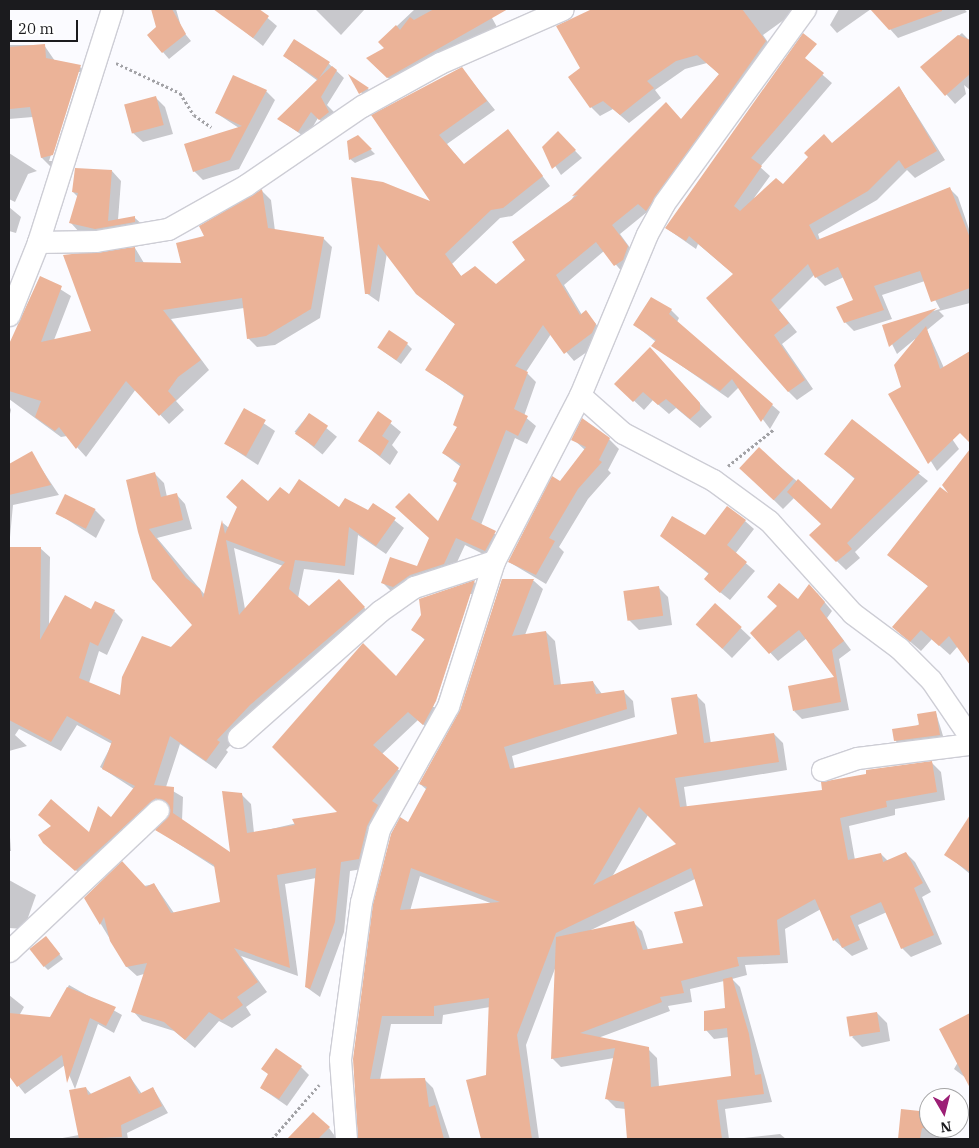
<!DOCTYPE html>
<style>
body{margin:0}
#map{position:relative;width:979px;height:1148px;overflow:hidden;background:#fbfbff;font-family:"IBM Plex Serif",serif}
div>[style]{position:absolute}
.shadow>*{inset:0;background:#0003;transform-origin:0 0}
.building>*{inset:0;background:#ebb398;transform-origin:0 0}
.path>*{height:3px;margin-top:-1.5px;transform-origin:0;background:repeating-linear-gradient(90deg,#a2a2a6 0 2.5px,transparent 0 5px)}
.roads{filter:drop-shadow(1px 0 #cdcdd5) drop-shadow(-1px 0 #cdcdd5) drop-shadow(0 1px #cdcdd5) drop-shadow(0 -1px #cdcdd5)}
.street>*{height:21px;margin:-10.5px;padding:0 10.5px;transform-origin:10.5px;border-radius:10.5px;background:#fff}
span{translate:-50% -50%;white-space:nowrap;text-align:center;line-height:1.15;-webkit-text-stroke:4.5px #fff;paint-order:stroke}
.frame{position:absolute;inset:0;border:10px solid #1b1b1e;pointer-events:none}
.north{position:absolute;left:919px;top:1088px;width:50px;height:50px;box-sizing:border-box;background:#fff;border:1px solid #a4a4a5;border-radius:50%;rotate:172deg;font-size:14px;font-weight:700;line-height:20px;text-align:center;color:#1b1b1e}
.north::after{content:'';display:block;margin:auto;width:18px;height:22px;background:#9c1f75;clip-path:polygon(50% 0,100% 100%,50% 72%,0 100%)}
.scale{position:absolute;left:10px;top:20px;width:68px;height:22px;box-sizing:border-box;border:2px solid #1b1b1e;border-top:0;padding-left:6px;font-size:15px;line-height:18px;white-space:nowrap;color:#1b1b1e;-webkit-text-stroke:4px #fff;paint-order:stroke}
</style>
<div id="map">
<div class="shadow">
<i style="clip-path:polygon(152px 9px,176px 9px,182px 30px,191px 41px,169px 59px,148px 35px,157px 27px)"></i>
<i style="clip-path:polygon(227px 9px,257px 9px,277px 26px,263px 46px,229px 19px)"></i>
<i style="clip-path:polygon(315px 9px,365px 9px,341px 35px)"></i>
<i style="clip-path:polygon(415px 9px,442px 9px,448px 23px,448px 9px,487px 9px,497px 27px,396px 85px,375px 66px,386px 48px,380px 42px)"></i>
<i style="clip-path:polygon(595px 9px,799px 9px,763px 35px,774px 51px,647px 212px,620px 234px,636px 256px,624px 274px,604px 251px,564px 285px,582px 315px,586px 312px,604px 334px,601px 342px,574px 361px,551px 334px,526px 372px,536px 382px,524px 416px,536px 426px,527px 444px,515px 438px,481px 525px,504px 540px,493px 559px,465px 545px,452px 573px,391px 591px,382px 582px,418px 567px,458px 485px,454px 481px,461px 467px,443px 453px,457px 428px,465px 397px,427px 370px,456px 325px,419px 295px,387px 253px,379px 302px,366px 293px,352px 178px,433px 204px,373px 116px,462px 69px,495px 110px,447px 144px,464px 165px,508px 131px,550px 186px,512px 216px,500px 218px,452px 264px,462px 277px,496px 285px,527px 260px,574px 196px,666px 104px,681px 120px,720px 75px,707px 63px,685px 69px,655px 90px,661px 98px,629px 123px,613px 109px,600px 116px,591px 107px,582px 68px,558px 27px)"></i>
<i style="clip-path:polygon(839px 9px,871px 9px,837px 33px,830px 25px)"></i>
<i style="clip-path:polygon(872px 9px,964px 9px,967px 12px,898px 38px)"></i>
<i style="clip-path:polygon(962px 33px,970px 41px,970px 90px,964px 85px,966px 94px,955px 104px,922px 67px)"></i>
<i style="clip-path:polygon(evenodd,9px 45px,44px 45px,55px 61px,80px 67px,91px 77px,52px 168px,42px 158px,33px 117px,9px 119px,9px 45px,77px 72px,80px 72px,52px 161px,49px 161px,77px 72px)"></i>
<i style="clip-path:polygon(284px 56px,326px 61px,344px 78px,327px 105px,339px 117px,327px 127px,318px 118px,306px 138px,279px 119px,318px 81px)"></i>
<i style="clip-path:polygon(809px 63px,832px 83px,760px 167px,770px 176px,754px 198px,783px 185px,899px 87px,945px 160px,915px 178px,907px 170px,877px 200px,818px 234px,820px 240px,949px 188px,958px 197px,970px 232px,970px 303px,939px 311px,944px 316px,927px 330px,944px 368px,970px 352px,970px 425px,948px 433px,959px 449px,937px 471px,890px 395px,903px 388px,915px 339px,897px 354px,883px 326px,940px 309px,925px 281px,882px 295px,892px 319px,854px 331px,845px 322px,854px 300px,844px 277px,825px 286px,814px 275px,779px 310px,797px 332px,782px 344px,813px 389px,797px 400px,788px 391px,735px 275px,698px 244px,696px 249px,666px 228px,781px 65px)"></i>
<i style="clip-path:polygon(351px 78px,368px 89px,378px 98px,369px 103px)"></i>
<i style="clip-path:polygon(266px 91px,275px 100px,239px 169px,203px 180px,194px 171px,239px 128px,216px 113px)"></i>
<i style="clip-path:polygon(155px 97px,165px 107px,173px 134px,143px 142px,133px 133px)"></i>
<i style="clip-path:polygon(558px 133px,582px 158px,561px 175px,543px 147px)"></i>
<i style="clip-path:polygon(358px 137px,375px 154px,355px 163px,350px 159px)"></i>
<i style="clip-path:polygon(9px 153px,37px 171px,28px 174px,15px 202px,9px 199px)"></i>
<i style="clip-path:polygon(112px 171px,121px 181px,118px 220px,135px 218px,145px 227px,80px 233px,71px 223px,78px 197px,73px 192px)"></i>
<i style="clip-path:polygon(262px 191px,271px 200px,275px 231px,323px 238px,332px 247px,320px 318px,275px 345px,257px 347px,248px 338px,244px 308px,171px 319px,209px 370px,176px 401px,184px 410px,169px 424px,136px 389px,86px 457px,67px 436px,61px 437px,9px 399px,9px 349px,41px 277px,71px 296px,54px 340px,92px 332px,135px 248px,144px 263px,183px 264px,205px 237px)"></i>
<i style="clip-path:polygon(9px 207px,21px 217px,16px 233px,9px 231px)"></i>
<i style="clip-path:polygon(651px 299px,671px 310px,679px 318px,677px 322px,780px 412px,770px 429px,739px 387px,728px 398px,653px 346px,656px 342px,635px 325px)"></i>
<i style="clip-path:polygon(407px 344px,412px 349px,401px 364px,383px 351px)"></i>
<i style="clip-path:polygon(659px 358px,712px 417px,700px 428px,676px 408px,669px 414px,653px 400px,644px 410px,616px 384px)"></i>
<i style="clip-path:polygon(9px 405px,11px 410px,9px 418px)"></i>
<i style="clip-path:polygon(244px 410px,275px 431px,258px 465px,226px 444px)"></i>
<i style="clip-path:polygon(378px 413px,401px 432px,392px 445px,398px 452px,390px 465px,360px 441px)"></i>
<i style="left:309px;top:414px;width:36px;height:23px;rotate:39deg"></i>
<i style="clip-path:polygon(852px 421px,928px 481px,855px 552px,860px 558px,846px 570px,810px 535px,823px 524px,794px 498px,783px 509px,741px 468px,759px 449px,832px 511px,856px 480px,826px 454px)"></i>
<i style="clip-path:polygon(573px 439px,609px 439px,619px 449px,608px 470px,611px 473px,588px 499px,559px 547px,564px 552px,546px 584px,509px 562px,585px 450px)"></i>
<i style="clip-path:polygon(31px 453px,59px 495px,13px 505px,9px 548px,9px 465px)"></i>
<i style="clip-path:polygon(963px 460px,970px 467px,970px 662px,958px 646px,950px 655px,932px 639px,921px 651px,893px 627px,929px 587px,889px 555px,952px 498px)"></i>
<i style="clip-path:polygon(evenodd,155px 474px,164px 483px,167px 497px,176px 494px,185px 504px,192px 529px,157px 538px,205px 595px,223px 523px,229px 528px,289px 496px,340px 509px,369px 511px,374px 504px,404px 528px,386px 554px,358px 535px,354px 575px,304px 569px,298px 598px,309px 608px,339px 581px,373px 617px,260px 714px,226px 750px,228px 752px,216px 769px,180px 744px,166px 787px,183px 797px,182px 821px,231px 855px,242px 795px,251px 804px,254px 833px,340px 813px,396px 678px,426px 641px,413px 629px,474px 582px,483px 591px,433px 733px,418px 720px,382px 754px,407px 778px,368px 868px,350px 871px,344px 932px,320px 997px,306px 987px,316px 878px,285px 884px,298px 976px,241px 956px,267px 992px,246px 1007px,251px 1015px,232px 1028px,219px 1021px,195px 1048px,174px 1031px,142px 1021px,133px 1011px,144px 974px,137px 976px,127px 967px,85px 898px,154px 884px,174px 913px,221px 903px,216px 868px,157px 830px,172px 813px,168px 807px,85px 879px,40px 835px,89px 834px,111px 819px,134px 789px,100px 767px,112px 744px,77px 725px,61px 751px,19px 729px,15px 735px,27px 746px,9px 751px,9px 708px,39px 700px,29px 663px,9px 643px,9px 548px,40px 548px,50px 557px,49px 626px,92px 611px,114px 611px,123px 620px,107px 655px,99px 651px,89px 683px,121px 696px,194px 625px,153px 578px,128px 481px,155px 474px,234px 548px,283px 566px,245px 609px,234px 548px,155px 474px,469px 594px,472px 594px,436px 707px,433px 707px,469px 594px)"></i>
<i style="clip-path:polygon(95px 510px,105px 520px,96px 538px,60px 515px)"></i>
<i style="clip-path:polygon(745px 521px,754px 529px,735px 554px,755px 571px,730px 600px,715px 588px,710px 575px,662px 536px,705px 536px)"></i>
<i style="clip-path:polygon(evenodd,502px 580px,534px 581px,543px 589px,525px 635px,546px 632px,555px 641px,561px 685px,593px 682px,602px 694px,624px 692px,633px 701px,635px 717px,512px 756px,515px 769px,679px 735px,696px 695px,705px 704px,711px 744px,774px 734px,783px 743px,787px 770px,684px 787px,687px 808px,824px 791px,932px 763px,941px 772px,945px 800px,895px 809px,895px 815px,849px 826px,855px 860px,881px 854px,888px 861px,906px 853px,915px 862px,931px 892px,922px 897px,942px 944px,911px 957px,902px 948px,887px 912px,858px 925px,868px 949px,852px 956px,834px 940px,821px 909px,785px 929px,788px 963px,745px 965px,747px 975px,732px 979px,740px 987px,772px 1102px,725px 1109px,729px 1139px,629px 1139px,626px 1109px,616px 1108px,607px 1099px,614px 1058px,561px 1067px,552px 1058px,556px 966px,526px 1045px,539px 1139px,482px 1139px,467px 1081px,488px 1076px,490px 1007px,443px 1015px,442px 1024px,391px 1024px,380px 1080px,424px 1079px,433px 1088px,450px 1139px,362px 1139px,354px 1059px,409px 824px,427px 790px,420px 784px,461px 710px,502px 580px,648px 815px,678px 844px,612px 877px,648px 815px,502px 580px,420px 876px,493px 904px,410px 911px,420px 876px,502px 580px,695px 879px,705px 907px,685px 944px,648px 950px,642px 931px,633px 922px,589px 931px,695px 879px,502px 580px,724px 981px,727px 1009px,706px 1030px,714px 1039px,729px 1037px,733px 1077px,659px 1087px,657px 1058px,648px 1049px,598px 1038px,670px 1011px,668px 1006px,692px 1002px,690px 989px,724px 981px)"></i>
<i style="clip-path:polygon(659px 588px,668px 597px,672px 625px,639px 630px,629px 620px)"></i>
<i style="clip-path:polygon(817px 593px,832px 611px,827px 618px,851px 650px,839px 659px,849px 710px,802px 719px,794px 711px,836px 678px,807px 638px,778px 661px,752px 633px,798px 601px)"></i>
<i style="clip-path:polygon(715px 604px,751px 638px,732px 658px,707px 634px)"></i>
<i style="clip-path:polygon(936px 713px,944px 739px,899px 745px,895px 740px)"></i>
<i style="clip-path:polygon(970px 817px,970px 874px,948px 856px)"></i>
<i style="clip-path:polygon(9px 824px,11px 851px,9px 851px)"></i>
<i style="clip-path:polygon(9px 880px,36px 895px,24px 929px,9px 928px)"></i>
<i style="clip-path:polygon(50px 942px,63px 959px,48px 970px,44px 966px)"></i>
<i style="clip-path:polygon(69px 985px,122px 1015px,114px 1033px,98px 1024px,75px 1089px,65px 1065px,25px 1094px,9px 1074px,9px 995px,24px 1007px,19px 1016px,51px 1018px)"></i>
<i style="clip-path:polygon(877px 1013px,887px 1023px,890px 1041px,862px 1047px,852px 1037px)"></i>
<i style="clip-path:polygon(970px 1014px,970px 1081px,954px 1069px,958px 1062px,941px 1029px)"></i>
<i style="clip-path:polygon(301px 1067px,309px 1075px,287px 1106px,261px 1088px,269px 1075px)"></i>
<i style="clip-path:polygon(130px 1077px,142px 1094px,153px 1088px,168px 1113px,127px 1133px,128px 1139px,57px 1139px,79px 1135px,86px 1088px,92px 1095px)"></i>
<i style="clip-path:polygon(902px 1110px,929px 1113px,929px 1128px,940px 1128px,939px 1138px,900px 1139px)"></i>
<i style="clip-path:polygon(329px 1128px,337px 1139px,299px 1139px,294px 1134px)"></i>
<i style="clip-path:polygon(780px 1134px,786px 1139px,735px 1139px)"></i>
</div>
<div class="building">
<i style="clip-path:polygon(151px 9px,172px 9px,186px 34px,162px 53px,147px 35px,156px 27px)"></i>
<i style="clip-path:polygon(213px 9px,259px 9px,269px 16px,253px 38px)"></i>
<i style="clip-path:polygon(434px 9px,508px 9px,387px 78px,366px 58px,384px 48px,378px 42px,396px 25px,400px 30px,410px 17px,414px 20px)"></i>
<i style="clip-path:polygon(592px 9px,742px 9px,766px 41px,646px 211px,638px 204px,612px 225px,628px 246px,623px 260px,614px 266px,596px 242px,556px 275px,580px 315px,586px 310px,596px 324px,592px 333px,564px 354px,543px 325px,515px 366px,528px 372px,514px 409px,528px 416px,518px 436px,506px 430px,471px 519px,496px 531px,485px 551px,456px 538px,444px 564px,410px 575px,393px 587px,381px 583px,390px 557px,417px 566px,429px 538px,395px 507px,409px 493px,438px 521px,457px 483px,453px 481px,461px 464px,442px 453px,457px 427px,453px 425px,464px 395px,425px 370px,455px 324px,416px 294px,378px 244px,370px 294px,365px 294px,351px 177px,383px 182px,430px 201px,371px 115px,462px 67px,487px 101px,439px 135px,464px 164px,508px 129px,543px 176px,503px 208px,491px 210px,445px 254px,461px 276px,475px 266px,496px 284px,525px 260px,512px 242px,578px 195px,572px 196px,666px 102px,681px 119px,719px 74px,697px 55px,676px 61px,647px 81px,654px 88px,620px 115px,603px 101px,590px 108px,568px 77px,580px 68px,556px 26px)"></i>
<i style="clip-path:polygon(870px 9px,942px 9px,942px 11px,889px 30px)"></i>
<i style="clip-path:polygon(803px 33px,817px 44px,805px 58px,824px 73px,751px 158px,762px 166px,734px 206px,740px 211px,776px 178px,783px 184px,808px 157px,804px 153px,824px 134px,832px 143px,899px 86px,937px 151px,905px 169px,899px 160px,868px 191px,809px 225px,817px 240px,950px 187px,970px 238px,970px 288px,931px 302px,920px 271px,874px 286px,884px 310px,844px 323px,836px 307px,853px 300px,838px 267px,815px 278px,808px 264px,771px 300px,789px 323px,774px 335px,805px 380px,788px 392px,706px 298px,733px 274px,689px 236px,686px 241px,665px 228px)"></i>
<i style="clip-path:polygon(958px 35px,970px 40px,970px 74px,945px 96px,920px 67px)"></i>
<i style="clip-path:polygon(294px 39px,330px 62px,319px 78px,332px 66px,337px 70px,321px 97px,329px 112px,319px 120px,311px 112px,298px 132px,277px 119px,318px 79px,283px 56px)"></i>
<i style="clip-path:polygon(45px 44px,46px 58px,81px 65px,53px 155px,41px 158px,30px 107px,10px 109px,9px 47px)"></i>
<i style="clip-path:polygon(348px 74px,369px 88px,359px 94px)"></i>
<i style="clip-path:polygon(233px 75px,267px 90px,230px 160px,193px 172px,184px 144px,242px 126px,215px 113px)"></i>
<i style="left:156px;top:96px;width:30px;height:33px;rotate:75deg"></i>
<i style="clip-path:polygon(558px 131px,576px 150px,552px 169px,542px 147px)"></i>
<i style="clip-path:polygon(358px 135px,372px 149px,349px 160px,347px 141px)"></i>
<i style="clip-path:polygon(75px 168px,112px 170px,108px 221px,135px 216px,135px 222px,95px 229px,69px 223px,78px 193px,72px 192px)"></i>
<i style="clip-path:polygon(262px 189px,268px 228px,324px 237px,311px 309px,266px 336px,247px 339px,242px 298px,163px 310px,201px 360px,178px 377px,168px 391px,176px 400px,159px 416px,126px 381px,76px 449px,59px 427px,55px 431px,35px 417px,41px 401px,9px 391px,9px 344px,40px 276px,62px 286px,41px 342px,91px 331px,63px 255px,135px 247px,135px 262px,181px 263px,176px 243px,204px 236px,199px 226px)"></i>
<i style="clip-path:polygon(651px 297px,672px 309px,669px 314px,773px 404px,761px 422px,732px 379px,720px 391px,651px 346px,656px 340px,633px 325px)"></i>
<i style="clip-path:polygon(937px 308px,889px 347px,882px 325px)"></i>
<i style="clip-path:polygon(926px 326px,940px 369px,970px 351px,970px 443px,960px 433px,928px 464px,888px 394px,901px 387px,894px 365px)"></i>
<i style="left:389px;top:330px;width:23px;height:21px;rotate:34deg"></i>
<i style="clip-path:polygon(650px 347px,700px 403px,700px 410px,690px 419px,666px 399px,658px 405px,643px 392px,633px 402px,614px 384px)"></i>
<i style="left:244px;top:408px;width:25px;height:41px;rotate:29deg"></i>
<i style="clip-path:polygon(378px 411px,392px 421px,382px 436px,389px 441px,380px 456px,358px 441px)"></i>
<i style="left:309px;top:413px;width:23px;height:25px;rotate:34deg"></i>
<i style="clip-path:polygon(582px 418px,610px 438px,599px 460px,602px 462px,578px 489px,549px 538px,555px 541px,536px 575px,508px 562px,552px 476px,560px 481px,586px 447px,571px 440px)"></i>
<i style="clip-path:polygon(852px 419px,920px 472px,847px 543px,852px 549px,836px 562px,809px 535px,821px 524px,787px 492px,798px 479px,831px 509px,855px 478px,824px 454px)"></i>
<i style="left:759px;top:447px;width:47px;height:29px;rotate:43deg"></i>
<i style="clip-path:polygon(970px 449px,970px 665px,949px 636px,939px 646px,921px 630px,910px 642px,892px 627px,928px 586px,887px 555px,940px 487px,948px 493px,942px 485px)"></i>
<i style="clip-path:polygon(32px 451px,51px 485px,9px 495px,9px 464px)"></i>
<i style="clip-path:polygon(evenodd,155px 472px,161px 497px,177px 493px,183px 520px,149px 529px,186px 578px,200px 589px,203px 598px,222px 520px,225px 534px,237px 507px,226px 497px,242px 479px,268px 501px,280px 487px,289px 494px,299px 479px,339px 507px,345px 498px,368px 510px,373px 503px,396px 518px,376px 546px,349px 527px,345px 566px,295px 560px,289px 589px,309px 606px,339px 579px,365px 607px,250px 705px,217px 740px,220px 742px,206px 761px,170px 736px,154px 785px,174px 787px,173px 813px,230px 852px,222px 791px,242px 793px,247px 833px,295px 825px,292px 819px,337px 812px,272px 747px,363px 643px,396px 676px,425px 639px,411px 630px,421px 615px,419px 599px,475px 580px,436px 701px,423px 725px,408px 712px,373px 745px,399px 768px,372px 801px,378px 805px,367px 826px,359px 859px,341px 862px,335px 922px,310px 989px,305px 987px,316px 868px,277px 875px,290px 968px,234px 948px,258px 982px,237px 997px,243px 1005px,222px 1020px,209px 1012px,185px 1040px,164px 1022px,131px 1012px,147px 963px,126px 967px,110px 941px,104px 917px,100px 925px,84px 898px,122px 861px,146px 887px,154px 883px,171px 913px,220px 902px,214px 865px,155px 830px,170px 808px,156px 798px,75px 871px,43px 843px,38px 835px,51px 826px,38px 815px,51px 799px,89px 832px,98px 806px,111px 817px,135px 786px,102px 769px,112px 741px,67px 716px,51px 742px,9px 720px,9px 547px,41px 547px,40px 640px,65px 595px,91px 609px,95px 601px,115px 610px,98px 646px,90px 642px,79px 678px,120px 695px,122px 677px,142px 636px,171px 647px,192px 625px,152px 579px,138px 532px,126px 480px,155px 472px,226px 540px,285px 562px,239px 615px,226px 540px)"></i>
<i style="left:65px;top:494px;width:34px;height:22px;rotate:26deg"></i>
<i style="clip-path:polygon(727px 506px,746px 520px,727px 545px,747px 562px,720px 593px,704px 579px,709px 573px,660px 536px,672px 516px,705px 535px)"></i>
<i style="clip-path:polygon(evenodd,502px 579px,534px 579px,512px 636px,546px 631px,554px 685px,593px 681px,596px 694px,624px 690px,627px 709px,504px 747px,510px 769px,677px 734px,671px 698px,697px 694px,704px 743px,774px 733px,779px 762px,675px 778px,680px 807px,822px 790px,821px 782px,866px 774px,866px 770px,932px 761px,937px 792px,886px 801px,887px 807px,840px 818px,848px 860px,881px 853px,883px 862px,906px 852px,923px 883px,914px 888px,934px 935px,901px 949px,881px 902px,850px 916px,860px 940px,842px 948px,838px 938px,833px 941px,815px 899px,777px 920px,780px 955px,737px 957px,739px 966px,681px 981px,684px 993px,660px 997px,662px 1002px,580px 1033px,649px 1047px,651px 1087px,731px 1076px,727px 1028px,704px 1031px,704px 1011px,725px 1008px,723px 979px,732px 977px,749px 1034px,755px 1075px,761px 1074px,764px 1094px,717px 1100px,722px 1139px,627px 1139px,624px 1102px,605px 1099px,615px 1048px,551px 1059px,556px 937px,634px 921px,643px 950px,683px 943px,674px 912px,703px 906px,691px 868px,556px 933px,517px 1035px,532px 1139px,481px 1139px,466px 1080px,486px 1075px,489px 998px,434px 1006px,434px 1016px,382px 1016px,370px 1079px,425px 1078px,429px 1107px,435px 1105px,444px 1139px,358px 1139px,353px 1059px,373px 904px,391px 834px,400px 817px,408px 822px,427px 787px,419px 784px,460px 710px,502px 579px,639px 807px,676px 844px,593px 885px,639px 807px,502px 579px,411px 868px,500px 902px,400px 910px,411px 868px)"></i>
<i style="clip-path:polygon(779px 583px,798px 599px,809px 584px,825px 602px,820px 609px,844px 641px,832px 650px,841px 702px,793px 711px,788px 686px,834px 677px,799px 630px,769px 654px,750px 633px,777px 606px,767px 597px)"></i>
<i style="left:659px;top:586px;width:30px;height:36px;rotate:82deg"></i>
<i style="left:715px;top:603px;width:36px;height:29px;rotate:42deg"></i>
<i style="clip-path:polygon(936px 711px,940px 735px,894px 741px,892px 729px,919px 725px,917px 714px)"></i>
<i style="clip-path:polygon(970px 815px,970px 872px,944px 855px)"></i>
<i style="left:46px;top:936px;width:23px;height:21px;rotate:52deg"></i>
<i style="clip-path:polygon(67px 987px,116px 1007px,106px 1026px,90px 1018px,67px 1083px,62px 1055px,17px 1087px,9px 1076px,9px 1013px,50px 1017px)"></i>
<i style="left:877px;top:1012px;width:20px;height:31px;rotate:81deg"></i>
<i style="clip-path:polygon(970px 1013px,970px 1088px,939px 1029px)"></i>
<i style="clip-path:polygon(276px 1048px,302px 1066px,279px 1099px,260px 1088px,268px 1074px,261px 1069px)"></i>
<i style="clip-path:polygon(130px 1076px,139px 1094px,153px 1087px,162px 1106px,121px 1125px,122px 1137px,79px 1139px,69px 1090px,86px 1087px,88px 1095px)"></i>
<i style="clip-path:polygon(901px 1109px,929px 1112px,929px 1129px,922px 1128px,920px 1139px,898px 1139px)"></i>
<i style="clip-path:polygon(313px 1112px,330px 1127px,318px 1139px,287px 1139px)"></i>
</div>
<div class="path">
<i style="left:116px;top:63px;width:71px;rotate:25.1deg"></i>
<i style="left:180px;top:93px;width:26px;rotate:58deg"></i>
<i style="left:194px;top:115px;width:21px;rotate:35deg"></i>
<i style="left:728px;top:466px;width:58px;rotate:-38.7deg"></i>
<i style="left:272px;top:1139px;width:72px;rotate:-49deg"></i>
</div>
<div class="roads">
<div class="street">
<i style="left:38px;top:242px;width:58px;rotate:-1deg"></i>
<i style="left:96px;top:241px;width:73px;rotate:-9.5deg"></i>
<i style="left:168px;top:229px;width:90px;rotate:-29.4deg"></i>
<i style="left:246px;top:185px;width:140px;rotate:-34.3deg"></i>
<i style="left:362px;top:106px;width:89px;rotate:-28.9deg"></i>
<i style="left:440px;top:63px;width:134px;rotate:-23.7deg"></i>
<i style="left:9px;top:315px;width:79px;rotate:-68.3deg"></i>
<i style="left:38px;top:242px;width:244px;rotate:-72.4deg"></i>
<i style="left:580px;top:395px;width:57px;rotate:41.5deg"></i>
<i style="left:623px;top:433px;width:102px;rotate:27.6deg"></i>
<i style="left:713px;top:480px;width:69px;rotate:36.2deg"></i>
<i style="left:769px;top:521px;width:124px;rotate:47.9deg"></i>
<i style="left:852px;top:613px;width:59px;rotate:36.7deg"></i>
<i style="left:899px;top:648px;width:45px;rotate:45deg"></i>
<i style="left:931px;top:680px;width:69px;rotate:55.6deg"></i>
<i style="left:238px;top:737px;width:190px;rotate:-41.6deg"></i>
<i style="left:380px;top:611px;width:42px;rotate:-35.2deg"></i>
<i style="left:414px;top:587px;width:84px;rotate:-18deg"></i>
<i style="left:822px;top:770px;width:37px;rotate:-19deg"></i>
<i style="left:857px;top:758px;width:114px;rotate:-7.1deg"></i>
<i style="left:9px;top:951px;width:205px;rotate:-43.4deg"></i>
<i style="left:346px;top:1139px;width:80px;rotate:-94.3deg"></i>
<i style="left:340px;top:1059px;width:158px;rotate:-82.4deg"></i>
<i style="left:361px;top:902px;width:75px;rotate:-76.1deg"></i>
<i style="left:379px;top:829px;width:141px;rotate:-60.7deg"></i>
<i style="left:448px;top:706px;width:152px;rotate:-72.4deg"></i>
<i style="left:494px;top:561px;width:187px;rotate:-62.6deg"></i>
<i style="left:580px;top:395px;width:174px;rotate:-67.4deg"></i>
<i style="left:647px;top:234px;width:35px;rotate:-61deg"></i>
<i style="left:664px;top:203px;width:240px;rotate:-54deg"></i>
</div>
</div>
<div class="frame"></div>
<div class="north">N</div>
<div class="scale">20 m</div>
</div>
